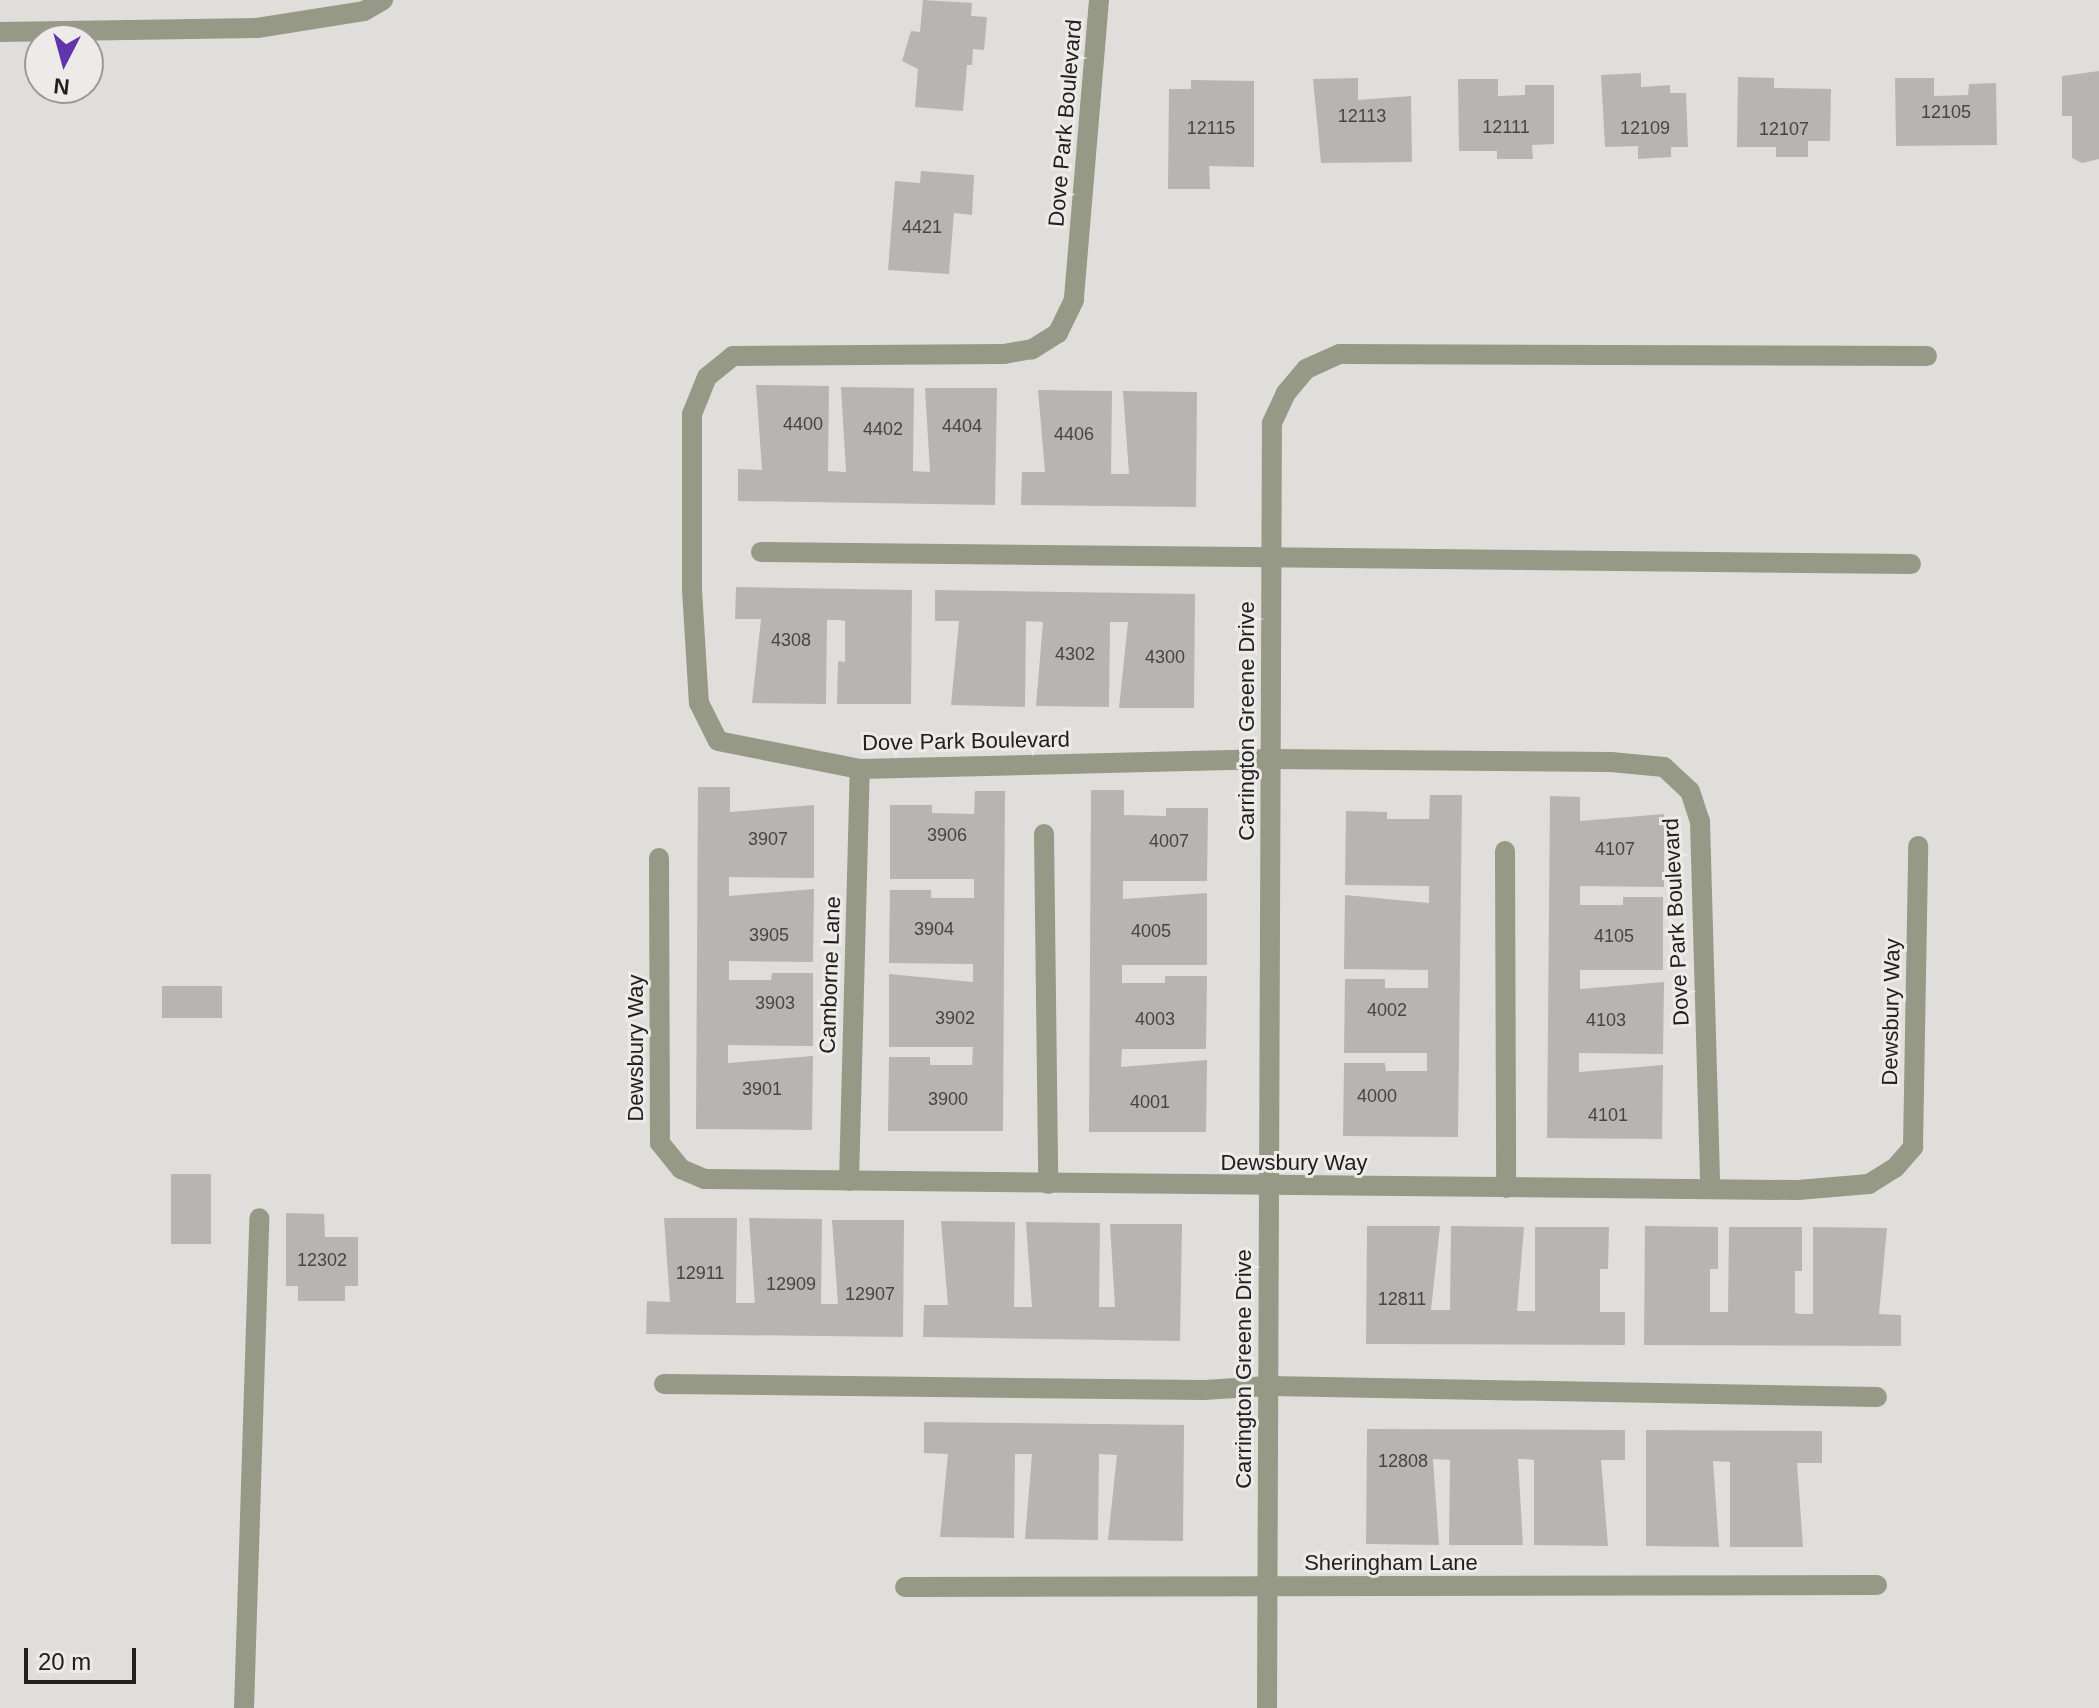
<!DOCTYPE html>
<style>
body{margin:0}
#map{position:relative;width:2099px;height:1708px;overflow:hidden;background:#e0deda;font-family:Arial,sans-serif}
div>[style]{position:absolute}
.building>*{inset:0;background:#b8b4b2;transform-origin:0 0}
.minor>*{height:20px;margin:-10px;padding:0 10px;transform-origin:10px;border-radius:10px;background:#979987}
span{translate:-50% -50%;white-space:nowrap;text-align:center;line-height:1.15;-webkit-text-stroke:6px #edebe7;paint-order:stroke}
.number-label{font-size:18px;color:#474544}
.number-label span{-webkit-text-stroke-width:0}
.street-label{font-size:22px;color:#21201f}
.north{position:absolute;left:24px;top:24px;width:80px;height:80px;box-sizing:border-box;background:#edebe7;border:2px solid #9b9a97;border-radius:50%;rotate:186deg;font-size:22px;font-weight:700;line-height:32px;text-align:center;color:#21201f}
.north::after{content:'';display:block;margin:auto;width:28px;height:36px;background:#6234ac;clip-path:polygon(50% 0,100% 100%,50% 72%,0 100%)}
.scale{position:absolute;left:24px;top:1648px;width:112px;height:36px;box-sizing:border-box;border:4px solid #21201f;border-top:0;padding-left:10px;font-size:24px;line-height:28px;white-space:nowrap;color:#21201f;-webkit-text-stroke:6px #edebe7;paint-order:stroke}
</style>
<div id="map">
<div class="building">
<i style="clip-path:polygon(923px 0,972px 3px,971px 16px,987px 17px,984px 50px,973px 49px,972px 65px,967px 65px,963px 111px,915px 107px,918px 69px,902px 61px,911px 31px,920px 32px)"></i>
<i style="clip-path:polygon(2099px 71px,2099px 159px,2082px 163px,2072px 158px,2072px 116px,2062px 116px,2062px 76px)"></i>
<i style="clip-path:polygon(1641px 73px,1641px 87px,1670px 85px,1670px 93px,1686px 93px,1688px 147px,1671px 147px,1671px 157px,1638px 159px,1638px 146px,1605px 147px,1601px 75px)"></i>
<i style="clip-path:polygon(1738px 77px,1774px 78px,1774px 88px,1831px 89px,1830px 141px,1808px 141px,1808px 157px,1776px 157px,1776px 147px,1737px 147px)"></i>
<i style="clip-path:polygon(1358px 78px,1358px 100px,1411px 96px,1412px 162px,1321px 163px,1313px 79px)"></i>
<i style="clip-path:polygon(1895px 78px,1934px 78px,1934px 96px,1968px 95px,1969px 84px,1996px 83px,1997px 145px,1896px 146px)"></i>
<i style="clip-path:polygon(1458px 79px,1498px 79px,1498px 96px,1525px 95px,1525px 85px,1554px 85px,1554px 144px,1532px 145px,1533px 159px,1497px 159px,1497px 151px,1459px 151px)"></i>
<i style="clip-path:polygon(1191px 80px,1254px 81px,1254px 167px,1209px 166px,1210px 189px,1168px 189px,1169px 89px,1191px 89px)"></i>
<i style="clip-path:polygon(921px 171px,974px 175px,972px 215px,954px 213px,949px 274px,888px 270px,895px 181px,920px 183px)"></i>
<i style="clip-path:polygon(756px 385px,829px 386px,828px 471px,846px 472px,841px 387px,914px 388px,913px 471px,930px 472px,925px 388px,997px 388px,995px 505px,738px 501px,738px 469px,762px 470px)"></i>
<i style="clip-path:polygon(1038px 390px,1112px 391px,1111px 474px,1129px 474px,1123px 391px,1197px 392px,1196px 507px,1021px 505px,1022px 472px,1045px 472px)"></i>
<i style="clip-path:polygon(736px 587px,912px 590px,911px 704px,837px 704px,838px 661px,845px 662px,845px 621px,839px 620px,827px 620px,826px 704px,752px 703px,761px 619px,735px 619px)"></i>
<i style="clip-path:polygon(935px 590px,1195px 594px,1194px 708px,1119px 708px,1128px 622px,1110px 622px,1109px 707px,1036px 706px,1043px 622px,1026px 621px,1025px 707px,951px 705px,959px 621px,935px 621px)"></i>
<i style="clip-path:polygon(698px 787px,730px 787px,730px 812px,814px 805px,814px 878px,729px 877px,729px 896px,814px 889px,813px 962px,729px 961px,729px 980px,771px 980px,772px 973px,813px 973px,813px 1046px,728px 1045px,728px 1063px,813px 1056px,812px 1130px,696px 1129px)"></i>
<i style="clip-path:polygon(1091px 790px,1124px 790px,1124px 815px,1166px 816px,1166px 808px,1208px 808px,1207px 881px,1123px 881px,1123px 899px,1207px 893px,1207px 965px,1122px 965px,1122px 983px,1165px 983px,1165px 976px,1207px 976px,1206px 1049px,1122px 1049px,1121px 1067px,1207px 1060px,1206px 1132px,1089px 1132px)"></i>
<i style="clip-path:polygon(975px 791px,1005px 791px,1003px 1131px,888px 1131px,889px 1057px,930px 1057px,930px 1065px,972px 1065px,973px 1047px,889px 1047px,889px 974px,973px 982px,973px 964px,889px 963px,890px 890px,931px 890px,931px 898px,974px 898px,974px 879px,890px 879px,890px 805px,932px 805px,932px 813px,974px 814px)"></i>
<i style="clip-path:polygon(1430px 795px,1462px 795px,1458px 1137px,1343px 1136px,1344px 1063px,1385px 1063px,1386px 1071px,1427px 1071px,1427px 1053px,1344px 1053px,1345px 979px,1385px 979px,1385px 988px,1428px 988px,1428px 970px,1344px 969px,1345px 895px,1429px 903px,1429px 886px,1345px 885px,1346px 811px,1387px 812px,1387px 819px,1429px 819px)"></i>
<i style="clip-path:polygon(1550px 796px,1580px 797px,1580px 821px,1664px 814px,1664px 887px,1580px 886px,1580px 905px,1623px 905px,1623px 897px,1663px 897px,1663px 970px,1580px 970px,1580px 989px,1664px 982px,1663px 1054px,1579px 1053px,1579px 1072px,1663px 1065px,1662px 1139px,1547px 1138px)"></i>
<i style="left:162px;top:986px;width:60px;height:32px"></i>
<i style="left:171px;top:1174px;width:40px;height:70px"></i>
<i style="clip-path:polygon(286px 1213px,324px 1214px,325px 1237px,358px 1237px,358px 1286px,345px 1286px,345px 1301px,298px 1301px,298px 1286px,286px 1286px)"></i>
<i style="clip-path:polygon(664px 1218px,737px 1218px,736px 1303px,755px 1303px,749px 1218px,822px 1219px,821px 1304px,838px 1304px,832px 1220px,904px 1220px,903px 1337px,646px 1334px,647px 1301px,670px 1302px)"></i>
<i style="clip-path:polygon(941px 1221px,1015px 1222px,1014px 1307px,1032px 1307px,1026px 1222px,1100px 1223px,1099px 1307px,1115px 1307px,1110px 1224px,1182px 1224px,1180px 1341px,923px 1337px,924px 1305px,948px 1305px)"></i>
<i style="clip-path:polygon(1367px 1226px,1440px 1226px,1431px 1310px,1450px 1310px,1451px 1226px,1524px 1227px,1517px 1311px,1535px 1311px,1535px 1227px,1609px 1227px,1608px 1269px,1600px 1269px,1600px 1312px,1625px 1312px,1625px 1345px,1366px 1344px)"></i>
<i style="clip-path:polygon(1645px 1226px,1718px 1227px,1718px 1269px,1710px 1269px,1710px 1312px,1728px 1312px,1729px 1227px,1802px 1227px,1802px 1271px,1795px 1271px,1795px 1313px,1802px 1314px,1813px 1314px,1813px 1227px,1887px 1228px,1879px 1314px,1901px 1315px,1901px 1346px,1644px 1345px)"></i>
<i style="clip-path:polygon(924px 1422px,1184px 1425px,1183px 1541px,1108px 1540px,1117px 1455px,1099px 1454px,1098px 1540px,1025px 1539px,1032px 1454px,1015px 1454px,1014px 1538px,940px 1537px,948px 1454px,924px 1453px)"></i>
<i style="clip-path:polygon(1367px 1429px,1625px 1430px,1625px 1460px,1601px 1460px,1608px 1546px,1534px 1545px,1534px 1460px,1523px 1459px,1518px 1459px,1523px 1545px,1449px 1545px,1450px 1460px,1433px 1459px,1439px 1545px,1366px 1544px)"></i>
<i style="clip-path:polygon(1646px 1430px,1822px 1431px,1822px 1463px,1797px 1463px,1803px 1547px,1730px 1547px,1730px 1462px,1713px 1461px,1719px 1547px,1646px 1546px)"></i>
</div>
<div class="minor">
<i style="left:1099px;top:0;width:301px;rotate:94.8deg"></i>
<i style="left:1074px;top:300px;width:37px;rotate:116deg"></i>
<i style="left:1058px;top:333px;width:31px;rotate:148deg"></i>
<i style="left:1032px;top:349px;width:29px;rotate:170deg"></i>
<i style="left:1003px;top:354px;width:270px;rotate:179.6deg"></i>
<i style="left:733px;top:356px;width:33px;rotate:141deg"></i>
<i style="left:707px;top:377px;width:40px;rotate:112deg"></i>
<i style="left:692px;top:414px;width:176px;rotate:90deg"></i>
<i style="left:692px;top:590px;width:113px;rotate:86.5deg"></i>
<i style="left:699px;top:703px;width:42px;rotate:63.4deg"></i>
<i style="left:718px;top:741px;width:145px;rotate:11.2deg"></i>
<i style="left:860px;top:769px;width:411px;rotate:-1.4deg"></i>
<i style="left:1271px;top:759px;width:340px;rotate:0.5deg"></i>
<i style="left:1611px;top:762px;width:53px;rotate:5.4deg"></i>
<i style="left:1664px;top:767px;width:35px;rotate:43deg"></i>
<i style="left:1690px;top:791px;width:32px;rotate:72deg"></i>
<i style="left:1700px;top:821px;width:368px;rotate:88.4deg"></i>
<i style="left:0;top:32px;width:257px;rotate:-0.9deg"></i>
<i style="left:257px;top:28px;width:108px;rotate:-9deg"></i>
<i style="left:364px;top:11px;width:22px;rotate:-30deg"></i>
<i style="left:761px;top:552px;width:1150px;rotate:0.6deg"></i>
<i style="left:1044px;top:834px;width:350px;rotate:89.3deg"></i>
<i style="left:1505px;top:851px;width:337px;rotate:89.8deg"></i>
<i style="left:659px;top:858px;width:285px;rotate:89.8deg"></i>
<i style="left:660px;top:1143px;width:33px;rotate:51deg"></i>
<i style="left:681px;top:1169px;width:25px;rotate:23deg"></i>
<i style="left:704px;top:1179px;width:1094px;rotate:0.58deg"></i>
<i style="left:1798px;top:1190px;width:71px;rotate:-4.8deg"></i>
<i style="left:1869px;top:1184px;width:31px;rotate:-32deg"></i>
<i style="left:1895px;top:1168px;width:28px;rotate:-49deg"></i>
<i style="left:1913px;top:1147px;width:301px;rotate:-89deg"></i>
<i style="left:849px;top:1181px;width:412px;rotate:-88.5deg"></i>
<i style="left:664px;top:1384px;width:540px;rotate:0.64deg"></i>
<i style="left:1204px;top:1390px;width:64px;rotate:-3.6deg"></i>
<i style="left:1268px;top:1386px;width:609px;rotate:1.03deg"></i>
<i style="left:905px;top:1587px;width:972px;rotate:-0.12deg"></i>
<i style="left:244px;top:1708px;width:490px;rotate:-88.2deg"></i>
<i style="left:1267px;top:1708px;width:1285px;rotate:-89.78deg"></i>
<i style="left:1272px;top:423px;width:33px;rotate:-65deg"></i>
<i style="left:1286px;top:393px;width:31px;rotate:-50deg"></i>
<i style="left:1306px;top:369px;width:37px;rotate:-24deg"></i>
<i style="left:1340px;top:354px;width:587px;rotate:0.2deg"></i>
</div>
<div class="number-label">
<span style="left:1946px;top:112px">12105</span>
<span style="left:1362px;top:116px">12113</span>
<span style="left:1506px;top:127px">12111</span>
<span style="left:1211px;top:128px">12115</span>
<span style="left:1645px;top:128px">12109</span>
<span style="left:1784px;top:129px">12107</span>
<span style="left:922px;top:227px">4421</span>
<span style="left:803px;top:424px">4400</span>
<span style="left:962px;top:426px">4404</span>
<span style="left:883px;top:429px">4402</span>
<span style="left:1074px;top:434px">4406</span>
<span style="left:791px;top:640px">4308</span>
<span style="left:1075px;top:654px">4302</span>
<span style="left:1165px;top:657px">4300</span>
<span style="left:947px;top:835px">3906</span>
<span style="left:768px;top:839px">3907</span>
<span style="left:1169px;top:841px">4007</span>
<span style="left:1615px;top:849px">4107</span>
<span style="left:934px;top:929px">3904</span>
<span style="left:1151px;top:931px">4005</span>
<span style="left:769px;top:935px">3905</span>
<span style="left:1614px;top:936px">4105</span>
<span style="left:775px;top:1003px">3903</span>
<span style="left:1387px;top:1010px">4002</span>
<span style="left:955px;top:1018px">3902</span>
<span style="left:1155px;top:1019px">4003</span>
<span style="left:1606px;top:1020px">4103</span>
<span style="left:762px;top:1089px">3901</span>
<span style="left:1377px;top:1096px">4000</span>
<span style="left:948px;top:1099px">3900</span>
<span style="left:1150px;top:1102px">4001</span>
<span style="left:1608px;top:1115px">4101</span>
<span style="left:322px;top:1260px">12302</span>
<span style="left:700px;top:1273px">12911</span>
<span style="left:791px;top:1284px">12909</span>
<span style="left:870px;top:1294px">12907</span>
<span style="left:1402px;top:1299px">12811</span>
<span style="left:1403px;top:1461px">12808</span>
</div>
<div class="street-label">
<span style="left:1065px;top:123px;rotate:-85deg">Dove Park Boulevard</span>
<span style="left:1247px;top:721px;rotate:-90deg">Carrington Greene Drive</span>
<span style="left:966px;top:741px;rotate:-1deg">Dove Park Boulevard</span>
<span style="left:1676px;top:922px;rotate:-93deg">Dove Park Boulevard</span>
<span style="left:830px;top:975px;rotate:-88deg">Camborne Lane</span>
<span style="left:1891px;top:1012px;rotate:-89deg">Dewsbury Way</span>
<span style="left:636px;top:1048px;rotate:-90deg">Dewsbury Way</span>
<span style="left:1294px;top:1163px">Dewsbury Way</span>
<span style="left:1244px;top:1369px;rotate:-90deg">Carrington Greene Drive</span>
<span style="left:1391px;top:1563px">Sheringham Lane</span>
</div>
<div class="north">N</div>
<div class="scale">20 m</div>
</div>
